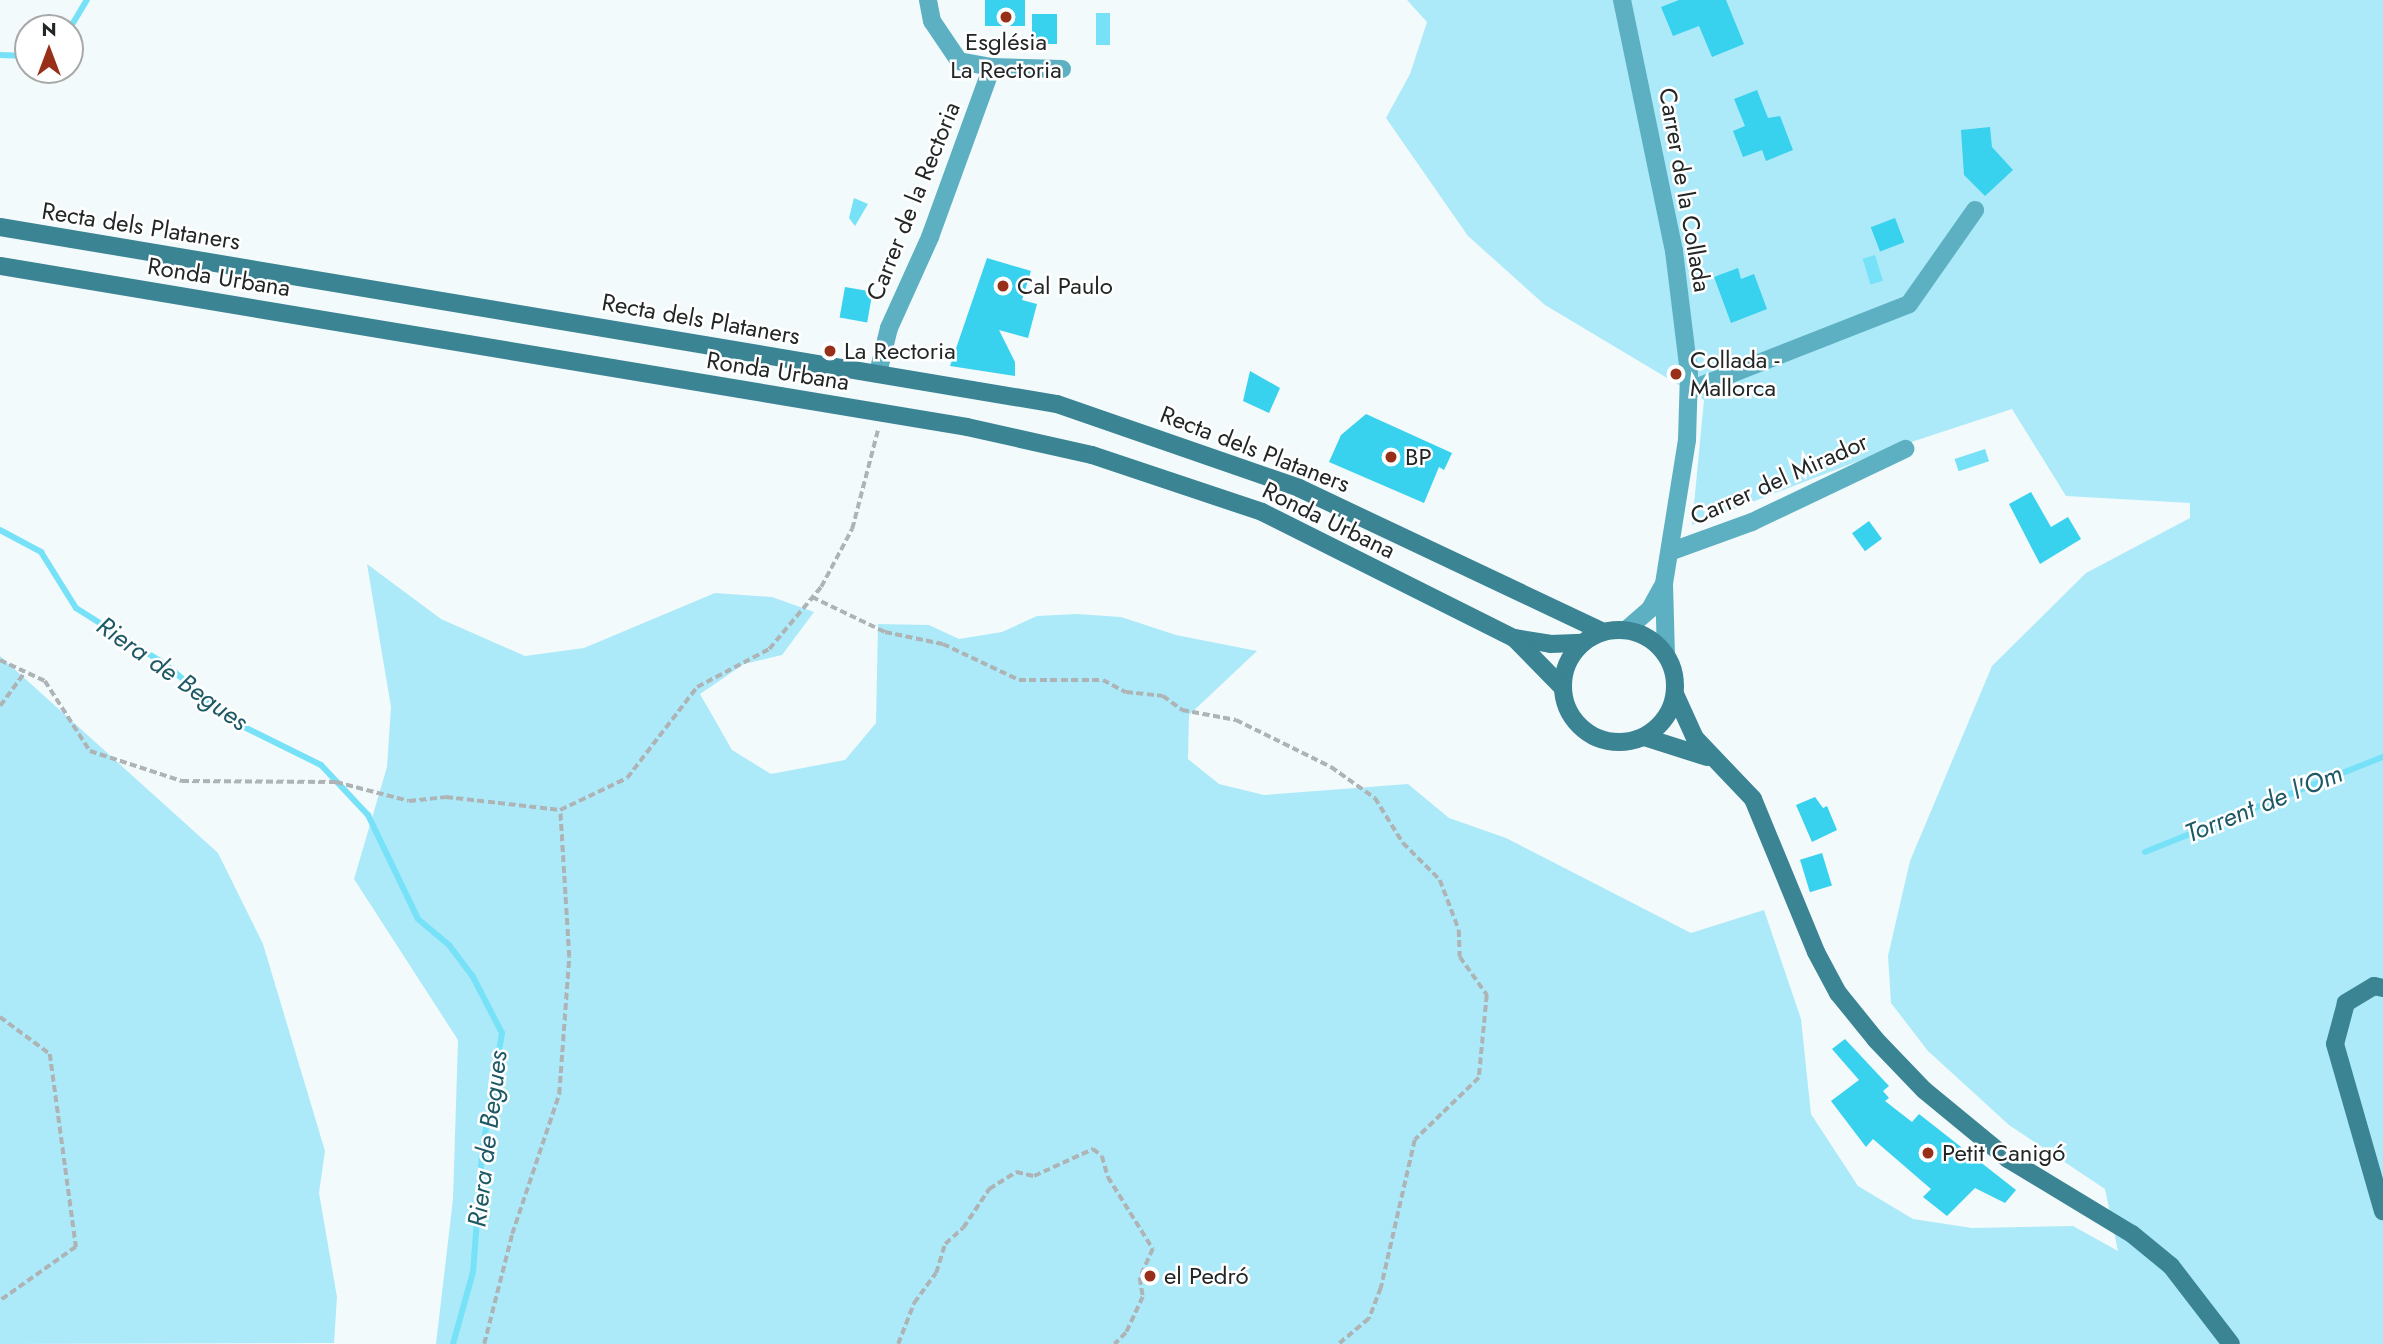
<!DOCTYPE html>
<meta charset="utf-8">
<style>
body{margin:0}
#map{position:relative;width:2383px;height:1344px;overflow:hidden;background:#f3fafc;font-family:Jost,sans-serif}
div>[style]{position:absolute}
.green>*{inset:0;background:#aceaf9}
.water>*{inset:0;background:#77e1f7;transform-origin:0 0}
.stream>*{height:6px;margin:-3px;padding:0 3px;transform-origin:3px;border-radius:3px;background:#77e1f7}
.building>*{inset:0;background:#38d1ee;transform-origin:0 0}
.path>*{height:3.5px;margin-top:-1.75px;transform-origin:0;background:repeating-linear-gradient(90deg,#aeb3b5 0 7px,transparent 0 10.5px)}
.street>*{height:18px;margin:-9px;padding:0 9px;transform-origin:9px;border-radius:9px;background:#5db0c2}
.secondary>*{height:18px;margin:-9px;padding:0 9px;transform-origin:9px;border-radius:9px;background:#3a8494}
.secondary>.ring{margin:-9px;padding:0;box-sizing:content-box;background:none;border:18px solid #3a8494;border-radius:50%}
.dots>*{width:19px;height:19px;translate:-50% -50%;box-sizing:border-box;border:4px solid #fff;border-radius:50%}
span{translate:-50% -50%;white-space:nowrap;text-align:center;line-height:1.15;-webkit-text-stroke:5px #fff;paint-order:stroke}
.poi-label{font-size:24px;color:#232626}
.left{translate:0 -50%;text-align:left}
.street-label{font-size:24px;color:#232626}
.water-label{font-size:26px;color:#1e5a66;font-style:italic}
.north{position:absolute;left:14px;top:14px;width:70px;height:70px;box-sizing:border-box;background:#fff;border:2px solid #a7a8a8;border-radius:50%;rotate:0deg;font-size:19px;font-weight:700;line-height:28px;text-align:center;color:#232626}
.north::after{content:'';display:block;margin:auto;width:24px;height:32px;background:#982f19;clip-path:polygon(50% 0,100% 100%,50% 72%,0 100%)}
</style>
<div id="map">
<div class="green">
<i style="clip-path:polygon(1407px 0,2383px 0,2383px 1344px,436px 1344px,453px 1199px,458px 1040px,354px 879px,387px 767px,391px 707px,367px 564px,441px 619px,525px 656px,584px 648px,715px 593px,772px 597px,814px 612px,782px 655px,744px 664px,700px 694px,732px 750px,771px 774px,845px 760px,876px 723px,878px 624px,929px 625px,959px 639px,1002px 632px,1037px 616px,1077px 614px,1121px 617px,1176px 635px,1257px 651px,1189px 715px,1188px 759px,1219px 784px,1264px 795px,1408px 784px,1449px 818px,1506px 838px,1691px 933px,1764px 910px,1801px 1019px,1811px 1114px,1858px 1186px,1913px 1219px,1972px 1228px,2073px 1226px,2118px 1251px,2105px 1189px,2009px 1125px,1928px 1051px,1891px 1003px,1888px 956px,1910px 861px,1992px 666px,2086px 573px,2190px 518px,2190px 503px,2066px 496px,2012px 409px,1887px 450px,1692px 525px,1704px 400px,1545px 305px,1468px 236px,1386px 118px,1410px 74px,1427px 22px)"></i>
<i style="clip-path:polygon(0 656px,218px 853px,263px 944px,325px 1151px,319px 1193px,337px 1297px,334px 1343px,0 1344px)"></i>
</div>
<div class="water">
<i style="left:1096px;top:13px;width:14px;height:32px"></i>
<i style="clip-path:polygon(854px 198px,868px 204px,855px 226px,849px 218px)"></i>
<i style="left:1875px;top:255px;width:27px;height:13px;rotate:73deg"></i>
<i style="left:1985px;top:449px;width:13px;height:32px;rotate:72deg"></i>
</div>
<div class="stream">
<i style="left:70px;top:28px;width:33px;rotate:-59deg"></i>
<i style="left:0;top:55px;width:28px;rotate:2deg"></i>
<i style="left:0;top:530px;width:47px;rotate:28.2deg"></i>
<i style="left:41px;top:552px;width:66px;rotate:58deg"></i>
<i style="left:76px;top:608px;width:105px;rotate:32.2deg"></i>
<i style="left:165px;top:664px;width:90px;rotate:40deg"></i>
<i style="left:234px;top:722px;width:97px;rotate:26.3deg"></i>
<i style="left:321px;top:765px;width:69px;rotate:46.8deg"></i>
<i style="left:368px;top:815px;width:115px;rotate:64.3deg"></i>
<i style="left:418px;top:919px;width:40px;rotate:40deg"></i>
<i style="left:449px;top:945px;width:38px;rotate:53deg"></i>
<i style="left:472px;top:975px;width:65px;rotate:62.7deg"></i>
<i style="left:502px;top:1033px;width:122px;rotate:99.5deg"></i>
<i style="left:482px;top:1153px;width:119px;rotate:94.3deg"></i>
<i style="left:473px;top:1272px;width:75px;rotate:105.5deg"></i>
<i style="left:2145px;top:852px;width:256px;rotate:-21.8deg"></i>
</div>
<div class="building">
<i style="left:985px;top:0;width:40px;height:26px"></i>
<i style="clip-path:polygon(1679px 0,1726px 0,1744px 44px,1712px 57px,1699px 26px,1673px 36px,1661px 7px)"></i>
<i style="left:1032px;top:14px;width:25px;height:30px"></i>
<i style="clip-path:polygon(1757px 90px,1768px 118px,1780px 116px,1793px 150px,1766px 161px,1762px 150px,1743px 157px,1733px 131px,1745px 126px,1734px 99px)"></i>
<i style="clip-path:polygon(1990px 127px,1992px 147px,2013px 170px,1985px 196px,1964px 175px,1961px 130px)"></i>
<i style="left:1895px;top:218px;width:26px;height:26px;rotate:69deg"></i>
<i style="clip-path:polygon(987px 258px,1031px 271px,1022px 300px,1037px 304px,1028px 338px,999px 330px,1015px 362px,1015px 376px,950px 366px)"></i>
<i style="clip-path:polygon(1738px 268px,1741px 279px,1754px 274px,1767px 309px,1731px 323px,1714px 277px)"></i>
<i style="left:845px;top:287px;width:28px;height:31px;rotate:10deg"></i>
<i style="clip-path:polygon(1250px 371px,1280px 388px,1269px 413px,1243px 401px)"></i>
<i style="clip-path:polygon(1366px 414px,1452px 453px,1444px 470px,1439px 467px,1424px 503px,1329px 462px,1341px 435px)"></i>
<i style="clip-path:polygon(2031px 492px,2051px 527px,2068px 517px,2081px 539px,2040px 564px,2009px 504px)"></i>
<i style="left:1869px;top:521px;width:22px;height:21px;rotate:54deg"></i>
<i style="clip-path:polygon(1815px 797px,1823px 808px,1827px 806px,1837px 830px,1812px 842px,1796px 805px)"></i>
<i style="left:1822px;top:853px;width:34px;height:23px;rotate:73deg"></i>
<i style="clip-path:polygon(1845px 1039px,1889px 1086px,1883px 1091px,1889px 1098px,1885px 1101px,1912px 1122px,1919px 1114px,2016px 1190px,2005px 1203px,1975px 1188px,1947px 1216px,1923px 1197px,1931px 1189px,1873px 1139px,1866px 1147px,1831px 1101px,1859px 1080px,1832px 1049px)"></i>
</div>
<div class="path">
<i style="left:812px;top:597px;width:81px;rotate:25.6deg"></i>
<i style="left:885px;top:632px;width:59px;rotate:11.7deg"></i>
<i style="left:943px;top:644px;width:84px;rotate:25.3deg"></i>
<i style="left:1019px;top:680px;width:84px"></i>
<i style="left:1103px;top:680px;width:26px;rotate:28deg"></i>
<i style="left:1126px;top:692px;width:37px;rotate:6deg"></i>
<i style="left:1163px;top:696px;width:24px;rotate:36deg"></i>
<i style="left:1182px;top:710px;width:55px;rotate:10.5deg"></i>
<i style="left:1236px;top:720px;width:106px;rotate:26.3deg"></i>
<i style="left:1331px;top:767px;width:54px;rotate:35.2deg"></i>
<i style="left:1375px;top:798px;width:53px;rotate:58.1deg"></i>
<i style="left:1403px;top:843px;width:52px;rotate:45deg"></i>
<i style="left:1440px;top:880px;width:53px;rotate:69.2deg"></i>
<i style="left:1459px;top:930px;width:27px;rotate:88deg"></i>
<i style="left:1460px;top:957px;width:47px;rotate:54.6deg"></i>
<i style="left:1487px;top:995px;width:83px;rotate:95.5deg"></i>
<i style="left:1479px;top:1078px;width:89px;rotate:135.9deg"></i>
<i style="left:1415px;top:1140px;width:152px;rotate:102.9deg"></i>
<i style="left:1381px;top:1288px;width:33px;rotate:111deg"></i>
<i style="left:1369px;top:1319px;width:39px;rotate:140deg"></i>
<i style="left:0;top:660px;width:50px;rotate:25deg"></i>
<i style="left:45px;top:681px;width:83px;rotate:57.3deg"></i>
<i style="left:90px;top:751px;width:97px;rotate:18.1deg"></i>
<i style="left:182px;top:781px;width:154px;rotate:0.4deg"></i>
<i style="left:336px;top:782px;width:75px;rotate:14.6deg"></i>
<i style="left:409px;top:801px;width:37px;rotate:-6deg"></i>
<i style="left:446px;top:797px;width:115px;rotate:6.5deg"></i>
<i style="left:560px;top:810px;width:74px;rotate:-25.5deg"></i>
<i style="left:627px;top:778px;width:115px;rotate:-52.4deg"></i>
<i style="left:697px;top:687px;width:81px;rotate:-27.8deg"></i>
<i style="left:769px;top:649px;width:81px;rotate:-50deg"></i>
<i style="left:821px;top:587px;width:66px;rotate:-61.9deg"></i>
<i style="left:852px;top:529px;width:103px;rotate:-75.4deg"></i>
<i style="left:0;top:706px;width:42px;rotate:-53.7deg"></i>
<i style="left:0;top:1017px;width:62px;rotate:36.5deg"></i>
<i style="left:50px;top:1054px;width:195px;rotate:82.3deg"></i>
<i style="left:76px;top:1247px;width:93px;rotate:144.6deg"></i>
<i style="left:484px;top:1344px;width:114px;rotate:-75.7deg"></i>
<i style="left:512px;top:1234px;width:148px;rotate:-71.4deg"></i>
<i style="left:559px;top:1094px;width:137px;rotate:-85.8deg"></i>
<i style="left:569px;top:957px;width:147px;rotate:-93.5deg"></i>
<i style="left:898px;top:1344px;width:44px;rotate:-68.7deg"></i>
<i style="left:914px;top:1303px;width:37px;rotate:-54deg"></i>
<i style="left:936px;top:1273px;width:30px;rotate:-73deg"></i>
<i style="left:945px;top:1244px;width:24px;rotate:-42deg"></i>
<i style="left:963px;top:1228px;width:47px;rotate:-56.3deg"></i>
<i style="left:989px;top:1189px;width:32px;rotate:-32deg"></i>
<i style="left:1016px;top:1172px;width:18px;rotate:13deg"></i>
<i style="left:1034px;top:1176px;width:65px;rotate:-24.6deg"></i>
<i style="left:1093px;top:1149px;width:11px;rotate:38deg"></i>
<i style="left:1102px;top:1156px;width:22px;rotate:74deg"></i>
<i style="left:1108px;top:1177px;width:85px;rotate:58deg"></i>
<i style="left:1153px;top:1249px;width:32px;rotate:114deg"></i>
<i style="left:1140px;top:1278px;width:19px;rotate:81deg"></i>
<i style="left:1143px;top:1297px;width:40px;rotate:115deg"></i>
<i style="left:1126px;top:1333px;width:16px;rotate:135deg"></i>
</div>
<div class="street">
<i style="left:1622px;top:0;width:256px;rotate:78.3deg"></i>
<i style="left:1674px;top:251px;width:123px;rotate:83deg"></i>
<i style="left:1689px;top:373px;width:67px;rotate:91.7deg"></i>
<i style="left:1687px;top:440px;width:146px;rotate:99.1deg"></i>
<i style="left:1664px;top:584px;width:71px;rotate:88.4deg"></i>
<i style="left:992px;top:67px;width:70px;rotate:1.6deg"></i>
<i style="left:878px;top:373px;width:46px;rotate:-76.3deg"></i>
<i style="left:889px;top:328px;width:100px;rotate:-65.7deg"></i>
<i style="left:930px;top:237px;width:181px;rotate:-70deg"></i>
<i style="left:992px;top:67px;width:34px;rotate:-170deg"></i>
<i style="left:959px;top:61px;width:48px;rotate:-124deg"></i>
<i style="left:932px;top:21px;width:21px;rotate:-101deg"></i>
<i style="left:1690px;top:390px;width:235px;rotate:-21.4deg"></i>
<i style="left:1909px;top:304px;width:115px;rotate:-54.9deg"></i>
<i style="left:1672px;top:551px;width:85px;rotate:-19.9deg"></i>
<i style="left:1752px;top:522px;width:170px;rotate:-25.5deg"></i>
<i style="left:1626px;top:630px;width:32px;rotate:-41deg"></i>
<i style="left:1650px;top:609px;width:25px;rotate:-61deg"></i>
</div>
<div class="secondary">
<i style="left:0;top:227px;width:1072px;rotate:9.51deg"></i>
<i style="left:1057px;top:404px;width:256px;rotate:19.1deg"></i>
<i style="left:1299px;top:488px;width:336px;rotate:25.3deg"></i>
<i style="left:0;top:266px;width:980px;rotate:9.45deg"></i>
<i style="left:967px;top:427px;width:128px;rotate:12.6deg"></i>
<i style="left:1092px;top:455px;width:179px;rotate:18.5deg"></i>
<i style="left:1262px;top:512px;width:282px;rotate:26.6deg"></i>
<i style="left:1514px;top:638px;width:36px;rotate:9deg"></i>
<i style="left:1550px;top:644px;width:33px;rotate:-2deg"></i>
<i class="ring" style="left:1563px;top:630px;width:94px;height:94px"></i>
<i style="left:1514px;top:638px;width:70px;rotate:45.6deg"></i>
<i style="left:1675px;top:694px;width:48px;rotate:65.6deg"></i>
<i style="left:1695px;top:738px;width:84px;rotate:46.4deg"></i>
<i style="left:1753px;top:799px;width:165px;rotate:67.6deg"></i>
<i style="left:1816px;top:952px;width:47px;rotate:61.8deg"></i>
<i style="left:1838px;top:993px;width:60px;rotate:51deg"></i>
<i style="left:1876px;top:1040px;width:69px;rotate:46.2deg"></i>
<i style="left:1924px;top:1090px;width:109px;rotate:39.4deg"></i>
<i style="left:2008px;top:1159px;width:145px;rotate:31.2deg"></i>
<i style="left:2132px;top:1234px;width:50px;rotate:39.4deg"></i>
<i style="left:2171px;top:1266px;width:98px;rotate:52.4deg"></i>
<i style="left:1644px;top:737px;width:66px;rotate:17.6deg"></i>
<i style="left:2383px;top:988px;width:9px;rotate:-167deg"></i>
<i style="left:2374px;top:986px;width:33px;rotate:149deg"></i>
<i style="left:2346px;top:1003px;width:42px;rotate:105deg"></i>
<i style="left:2335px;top:1044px;width:174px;rotate:74deg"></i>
</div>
<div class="dots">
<i style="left:1006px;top:17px;background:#982f19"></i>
<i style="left:1003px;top:286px;background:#982f19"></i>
<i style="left:830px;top:351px;background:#982f19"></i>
<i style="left:1676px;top:374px;background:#982f19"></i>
<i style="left:1391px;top:457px;background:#982f19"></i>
<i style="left:1928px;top:1153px;background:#982f19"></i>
<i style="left:1150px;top:1276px;background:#982f19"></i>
</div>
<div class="poi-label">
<span style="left:1006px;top:56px">Església<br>La Rectoria</span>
<span class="left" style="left:1017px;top:286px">Cal Paulo</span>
<span class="left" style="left:844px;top:351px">La Rectoria</span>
<span class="left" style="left:1690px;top:374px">Collada -<br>Mallorca</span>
<span class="left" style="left:1405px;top:457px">BP</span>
<span class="left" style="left:1942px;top:1153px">Petit Canigó</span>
<span class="left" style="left:1164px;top:1276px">el Pedró</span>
</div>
<div class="street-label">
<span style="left:1685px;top:190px;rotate:80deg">Carrer de la Collada</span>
<span style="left:913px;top:201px;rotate:-68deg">Carrer de la Rectoria</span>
<span style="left:141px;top:226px;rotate:9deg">Recta dels Plataners</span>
<span style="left:219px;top:277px;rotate:9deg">Ronda Urbana</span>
<span style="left:701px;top:319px;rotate:10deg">Recta dels Plataners</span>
<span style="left:778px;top:371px;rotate:9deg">Ronda Urbana</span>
<span style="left:1255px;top:449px;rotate:21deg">Recta dels Plataners</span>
<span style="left:1779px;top:479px;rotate:-24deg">Carrer del Mirador</span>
<span style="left:1329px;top:520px;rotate:26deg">Ronda Urbana</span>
</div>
<div class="water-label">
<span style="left:172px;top:674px;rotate:35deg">Riera de Begues</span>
<span style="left:2264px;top:804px;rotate:-22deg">Torrent de l'Om</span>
<span style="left:488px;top:1139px;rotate:-83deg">Riera de Begues</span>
</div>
<div class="north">N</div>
</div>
